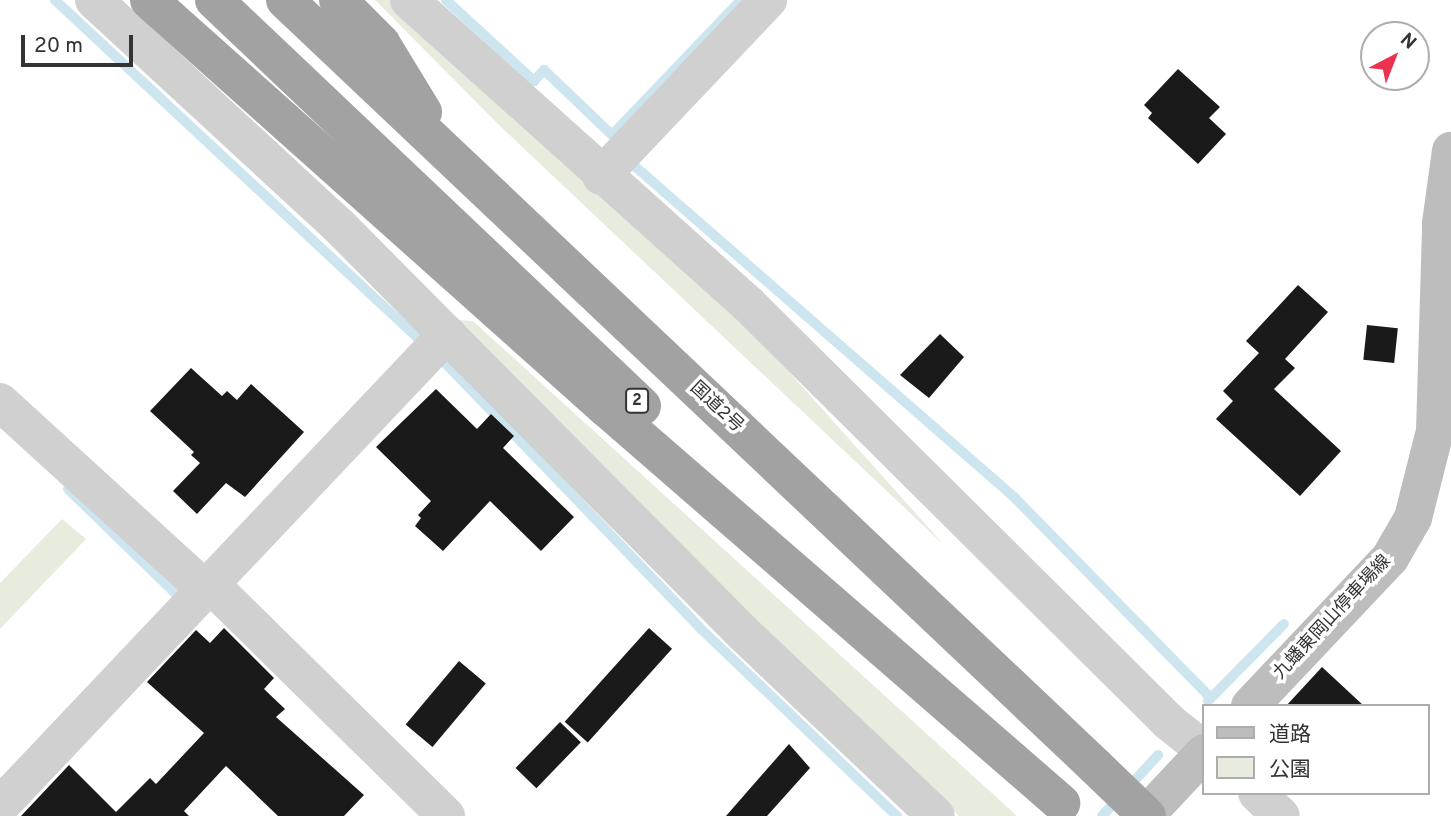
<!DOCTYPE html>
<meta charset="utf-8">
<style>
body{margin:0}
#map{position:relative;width:1451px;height:816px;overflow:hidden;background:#fff;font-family:Overpass,"Noto Sans JP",sans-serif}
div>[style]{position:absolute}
.green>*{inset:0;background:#e7ecde}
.stream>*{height:10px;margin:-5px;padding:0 5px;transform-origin:5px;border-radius:5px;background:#cde5ef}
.building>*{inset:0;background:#1a1a1a;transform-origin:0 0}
.minor>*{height:38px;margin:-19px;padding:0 19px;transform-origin:19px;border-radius:19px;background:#d0d0d0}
.secondary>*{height:38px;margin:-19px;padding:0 19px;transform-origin:19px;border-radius:19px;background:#bdbdbd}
.trunk>*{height:38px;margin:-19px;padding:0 19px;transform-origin:19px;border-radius:19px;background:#a2a2a2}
.trunk-bridge>*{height:38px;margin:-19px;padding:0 19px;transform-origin:19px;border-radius:19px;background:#a2a2a2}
span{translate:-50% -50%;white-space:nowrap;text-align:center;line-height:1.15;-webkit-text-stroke:7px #fff;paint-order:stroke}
.shield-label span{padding:2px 5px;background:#fff;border:2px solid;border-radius:5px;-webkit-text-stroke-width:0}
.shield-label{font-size:16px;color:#333;font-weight:700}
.street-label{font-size:18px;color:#333}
.legend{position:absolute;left:1202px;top:704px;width:228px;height:91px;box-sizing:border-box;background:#fff;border:2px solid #adadad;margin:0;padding:9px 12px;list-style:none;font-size:21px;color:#333}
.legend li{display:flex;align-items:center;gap:14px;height:35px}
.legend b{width:35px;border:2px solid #adadad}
.north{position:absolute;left:1360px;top:21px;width:70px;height:70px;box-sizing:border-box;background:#fff;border:2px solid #adadad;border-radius:50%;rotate:42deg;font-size:19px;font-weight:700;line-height:28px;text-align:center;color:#333}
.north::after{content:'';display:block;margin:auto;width:24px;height:32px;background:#ec324f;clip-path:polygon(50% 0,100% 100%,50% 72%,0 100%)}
.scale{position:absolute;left:21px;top:35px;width:112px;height:32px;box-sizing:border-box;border:4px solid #333;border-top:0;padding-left:9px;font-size:21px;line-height:24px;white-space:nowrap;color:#333;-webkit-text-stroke:5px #fff;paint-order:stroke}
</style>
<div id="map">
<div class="green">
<i style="clip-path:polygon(375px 0,390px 0,755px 334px,945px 546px,500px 126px)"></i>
<i style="clip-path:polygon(457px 320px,473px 321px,1017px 816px,959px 816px,711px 583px)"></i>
<i style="clip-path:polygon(62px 519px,86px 539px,0 629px,0 583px)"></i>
</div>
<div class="stream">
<i style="left:55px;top:0;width:543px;rotate:42.98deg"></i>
<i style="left:452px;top:370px;width:356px;rotate:46.1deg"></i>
<i style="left:699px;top:627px;width:274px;rotate:43.7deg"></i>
<i style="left:446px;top:0;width:120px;rotate:42.6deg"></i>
<i style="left:534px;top:81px;width:15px;rotate:-48deg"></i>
<i style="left:544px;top:70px;width:94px;rotate:43.7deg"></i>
<i style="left:612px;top:135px;width:187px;rotate:-46.3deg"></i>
<i style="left:630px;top:162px;width:510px;rotate:41.1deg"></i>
<i style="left:1014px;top:497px;width:281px;rotate:45.6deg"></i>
<i style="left:68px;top:489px;width:151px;rotate:44.2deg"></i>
<i style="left:1208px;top:701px;width:108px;rotate:-45.4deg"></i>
<i style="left:1102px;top:816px;width:83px;rotate:-47.4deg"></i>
</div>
<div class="building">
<i style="clip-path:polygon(1178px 69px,1220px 107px,1209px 118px,1226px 134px,1198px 164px,1148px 118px,1152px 113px,1144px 105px)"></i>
<i style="clip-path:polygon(1298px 285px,1328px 312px,1285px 359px,1295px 368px,1274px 389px,1341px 451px,1300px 496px,1216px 419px,1233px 401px,1223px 391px,1259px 353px,1246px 341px)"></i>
<i style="left:1367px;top:325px;width:31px;height:35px;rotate:6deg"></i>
<i style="clip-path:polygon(940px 334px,964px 357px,929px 398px,900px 375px)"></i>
<i style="clip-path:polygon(191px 368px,222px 396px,227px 391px,237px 400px,251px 384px,304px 432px,245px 497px,226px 483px,197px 514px,173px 491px,200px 463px,191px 455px,194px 452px,150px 411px)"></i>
<i style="clip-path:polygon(436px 389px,477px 429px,491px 414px,514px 436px,503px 448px,574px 517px,541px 551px,490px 501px,443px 551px,415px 526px,421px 518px,418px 515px,431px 501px,376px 447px)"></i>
<i style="clip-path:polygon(224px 628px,274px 678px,264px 689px,285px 709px,276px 717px,364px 795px,344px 816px,278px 816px,226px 766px,184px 811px,189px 816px,21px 816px,69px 765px,116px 812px,150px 778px,156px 784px,204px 733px,147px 682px,196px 630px,210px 643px)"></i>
<i style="left:649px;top:628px;width:31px;height:126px;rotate:42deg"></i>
<i style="left:459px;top:661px;width:35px;height:83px;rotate:40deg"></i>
<i style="clip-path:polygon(1322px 667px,1364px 706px,1286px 706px)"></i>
<i style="left:560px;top:722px;width:29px;height:64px;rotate:44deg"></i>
<i style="clip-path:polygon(789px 744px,810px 768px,767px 816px,726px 816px)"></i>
</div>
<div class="minor">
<i style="left:94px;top:0;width:332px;rotate:42.7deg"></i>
<i style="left:338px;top:225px;width:573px;rotate:45.21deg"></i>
<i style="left:742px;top:632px;width:267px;rotate:43.5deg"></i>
<i style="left:409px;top:0;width:455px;rotate:41.9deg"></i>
<i style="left:748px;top:304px;width:593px;rotate:44.8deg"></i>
<i style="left:1169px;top:722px;width:45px;rotate:38.7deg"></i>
<i style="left:601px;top:176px;width:243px;rotate:-46.5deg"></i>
<i style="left:0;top:402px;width:277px;rotate:42.4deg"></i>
<i style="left:210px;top:584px;width:331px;rotate:44.5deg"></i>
<i style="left:1257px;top:793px;width:33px;rotate:44deg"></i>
<i style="left:0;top:806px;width:650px;rotate:-46.56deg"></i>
</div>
<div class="secondary">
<i style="left:1250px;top:706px;width:204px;rotate:-46.6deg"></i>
<i style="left:1390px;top:558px;width:46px;rotate:-60.1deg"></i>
<i style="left:1413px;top:518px;width:90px;rotate:-75.8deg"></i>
<i style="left:1435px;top:431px;width:208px;rotate:-88.3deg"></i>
<i style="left:1441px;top:223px;width:73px;rotate:-82.1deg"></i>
<i style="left:1145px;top:816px;width:86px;rotate:-46.9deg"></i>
</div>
<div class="trunk">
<i style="left:149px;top:0;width:613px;rotate:41.76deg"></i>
<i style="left:606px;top:408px;width:603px;rotate:40.96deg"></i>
<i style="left:214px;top:0;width:590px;rotate:43.49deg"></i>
<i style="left:285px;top:0;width:1115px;rotate:43.4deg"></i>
<i style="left:338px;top:0;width:61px;rotate:45deg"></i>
<i style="left:381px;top:43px;width:81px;rotate:58.7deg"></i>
</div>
<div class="trunk-bridge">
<i style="left:1095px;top:766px;width:72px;rotate:43.9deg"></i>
</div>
<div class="shield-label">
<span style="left:637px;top:401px">2</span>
</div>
<div class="street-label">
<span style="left:716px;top:408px;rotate:43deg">国道2号</span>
<span style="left:1333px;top:618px;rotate:-47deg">九蟠東岡山停車場線</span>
</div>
<ul class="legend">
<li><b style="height:9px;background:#bdbdbd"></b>道路</li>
<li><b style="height:19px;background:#e7ecde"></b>公園</li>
</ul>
<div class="north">N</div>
<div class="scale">20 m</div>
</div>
